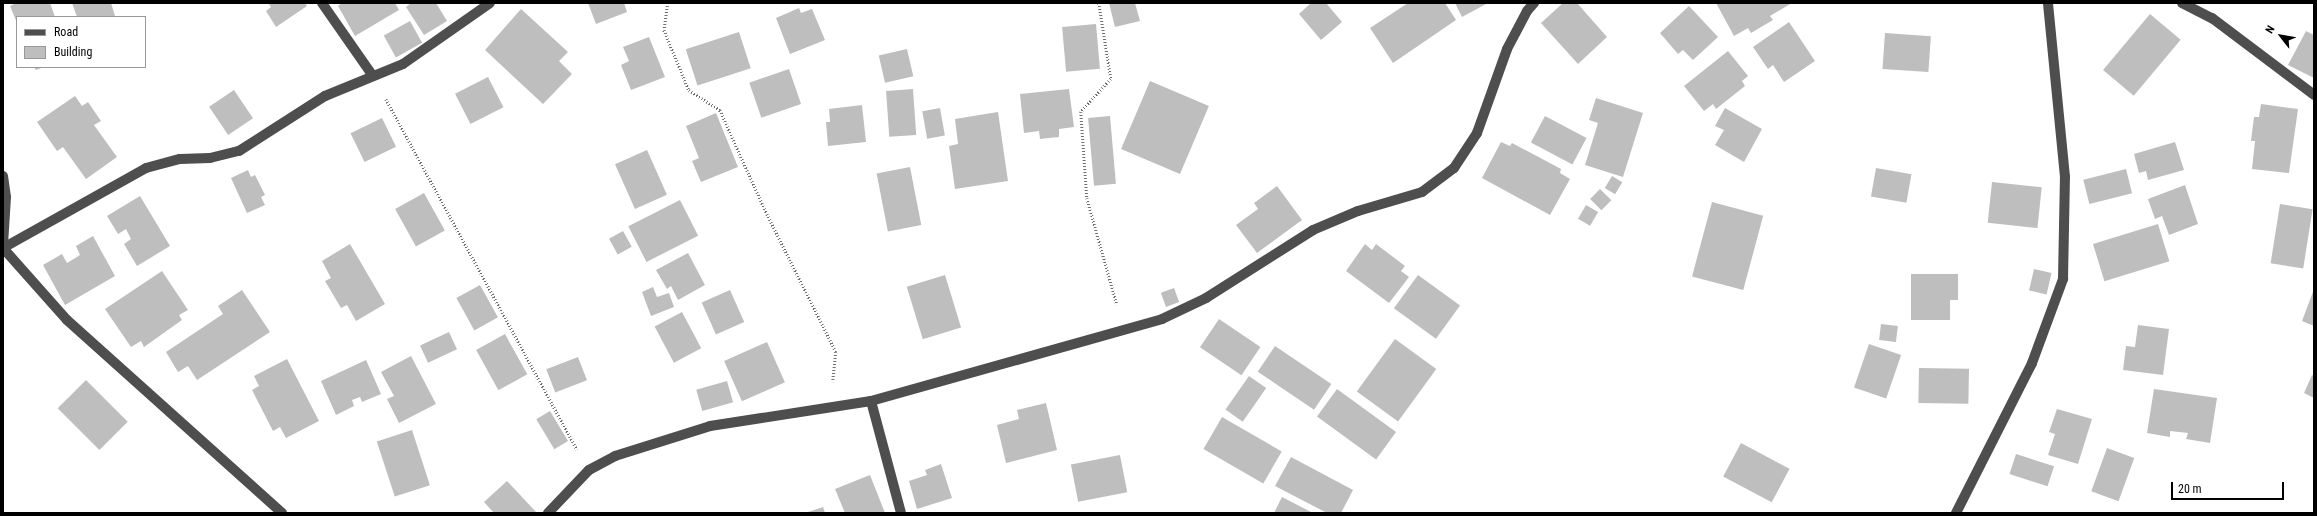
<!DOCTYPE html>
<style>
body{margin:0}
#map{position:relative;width:2317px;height:516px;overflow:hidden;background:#fff;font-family:"Roboto Condensed",sans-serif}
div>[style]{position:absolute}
.building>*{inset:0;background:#bebebe;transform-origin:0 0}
.path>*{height:2.5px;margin-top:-1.25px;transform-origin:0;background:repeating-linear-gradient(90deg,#707070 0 1px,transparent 0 3px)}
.minor>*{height:10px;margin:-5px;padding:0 5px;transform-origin:5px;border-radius:5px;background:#4e4e4e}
span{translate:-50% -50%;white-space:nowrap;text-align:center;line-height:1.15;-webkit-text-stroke:3px #fff;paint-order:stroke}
.frame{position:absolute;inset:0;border:4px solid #000;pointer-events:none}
.legend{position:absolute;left:16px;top:16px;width:130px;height:52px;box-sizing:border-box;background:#fff;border:1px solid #999;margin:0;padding:5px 7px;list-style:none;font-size:12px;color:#000}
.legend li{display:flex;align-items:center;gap:8px;height:20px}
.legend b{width:20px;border:1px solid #999}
.north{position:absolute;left:2261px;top:16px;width:40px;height:40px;-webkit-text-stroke:3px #fff;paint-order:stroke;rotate:301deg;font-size:11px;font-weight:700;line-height:16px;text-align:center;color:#000}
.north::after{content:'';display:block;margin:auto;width:14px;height:18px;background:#000;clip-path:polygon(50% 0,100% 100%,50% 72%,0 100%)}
.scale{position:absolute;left:2171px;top:482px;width:113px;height:18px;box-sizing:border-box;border:2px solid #000;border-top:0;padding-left:5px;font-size:12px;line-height:14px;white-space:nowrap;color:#000;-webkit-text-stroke:3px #fff;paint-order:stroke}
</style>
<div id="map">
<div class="building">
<i style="clip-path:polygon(16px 3px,50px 3px,55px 17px,17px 17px,17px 23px,10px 6px)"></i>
<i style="clip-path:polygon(72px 3px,111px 3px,115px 16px,77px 17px)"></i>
<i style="clip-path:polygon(268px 3px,305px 3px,307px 6px,276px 27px,266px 11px,271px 7px)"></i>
<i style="clip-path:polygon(342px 3px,395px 3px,399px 10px,355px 36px,338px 6px)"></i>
<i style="clip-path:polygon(411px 3px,436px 3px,447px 21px,424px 35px,406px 7px)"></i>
<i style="clip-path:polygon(588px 3px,624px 3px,627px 12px,596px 24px)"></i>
<i style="clip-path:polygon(1109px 3px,1135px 3px,1140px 21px,1115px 27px)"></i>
<i style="clip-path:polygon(1311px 3px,1326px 3px,1342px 22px,1321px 40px,1299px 14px)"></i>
<i style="clip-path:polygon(1408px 3px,1445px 3px,1456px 20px,1393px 63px,1370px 28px)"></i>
<i style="clip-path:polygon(1455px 3px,1486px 3px,1486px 4px,1462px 17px)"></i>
<i style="clip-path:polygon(1563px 3px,1577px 3px,1607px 37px,1578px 64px,1541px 23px)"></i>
<i style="clip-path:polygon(1716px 3px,1792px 3px,1770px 16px,1773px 20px,1751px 33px,1748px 28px,1734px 36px)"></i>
<i style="clip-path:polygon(1689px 6px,1718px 37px,1693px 60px,1683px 50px,1678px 54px,1660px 33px)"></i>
<i style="clip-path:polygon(799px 8px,801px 13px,812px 9px,825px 40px,790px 54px,776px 18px)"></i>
<i style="clip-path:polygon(521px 9px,568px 52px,559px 61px,572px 74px,543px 104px,485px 50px)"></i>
<i style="left:2150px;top:14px;width:40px;height:73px;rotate:40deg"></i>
<i style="left:410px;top:21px;width:25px;height:30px;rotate:61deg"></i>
<i style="clip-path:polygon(1789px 22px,1815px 61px,1784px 82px,1773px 65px,1768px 69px,1753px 47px)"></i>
<i style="left:1096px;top:24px;width:45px;height:34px;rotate:85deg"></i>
<i style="clip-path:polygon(2306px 31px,2314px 35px,2314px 78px,2288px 65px)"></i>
<i style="left:739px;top:32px;width:38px;height:56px;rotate:72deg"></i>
<i style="left:1885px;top:33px;width:46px;height:36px;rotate:4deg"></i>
<i style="clip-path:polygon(649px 37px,665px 77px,631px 90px,621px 65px,629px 61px,623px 47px)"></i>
<i style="left:907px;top:49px;width:28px;height:29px;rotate:77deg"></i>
<i style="clip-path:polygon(1728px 51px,1748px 76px,1742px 81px,1745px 86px,1716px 109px,1713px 104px,1704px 111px,1684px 86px)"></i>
<i style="clip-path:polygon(34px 67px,44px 67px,36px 70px)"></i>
<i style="left:789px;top:69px;width:37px;height:42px;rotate:71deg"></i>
<i style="left:488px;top:77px;width:34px;height:37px;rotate:63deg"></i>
<i style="left:1150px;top:81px;width:64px;height:74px;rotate:23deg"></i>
<i style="left:913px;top:89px;width:46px;height:27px;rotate:86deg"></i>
<i style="clip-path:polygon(1069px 89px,1074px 127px,1059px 129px,1059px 137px,1040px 139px,1039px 131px,1024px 133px,1020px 94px)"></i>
<i style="left:234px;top:90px;width:34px;height:30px;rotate:56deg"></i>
<i style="clip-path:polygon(75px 96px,82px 106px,88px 102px,101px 121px,94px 125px,117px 157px,86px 179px,63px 147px,57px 151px,37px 122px)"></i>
<i style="clip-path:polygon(1596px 98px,1643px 113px,1623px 177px,1585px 165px,1598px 123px,1589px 120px)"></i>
<i style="clip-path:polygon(2261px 104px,2298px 109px,2289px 173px,2252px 169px,2255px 141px,2251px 141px,2254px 117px,2259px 117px)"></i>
<i style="clip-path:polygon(862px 105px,866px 142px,828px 146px,826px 122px,830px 122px,829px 109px)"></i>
<i style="left:940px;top:108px;width:28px;height:18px;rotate:80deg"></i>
<i style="clip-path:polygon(1725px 108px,1762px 129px,1744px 162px,1715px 145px,1724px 130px,1715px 126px)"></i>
<i style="clip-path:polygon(998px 112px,1008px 181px,955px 189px,949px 146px,958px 144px,955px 119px)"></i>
<i style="clip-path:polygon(716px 113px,738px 167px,701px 182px,692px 161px,699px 158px,686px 126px)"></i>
<i style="left:1110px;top:116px;width:68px;height:22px;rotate:85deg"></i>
<i style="left:1545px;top:116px;width:47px;height:30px;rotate:28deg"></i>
<i style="left:382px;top:118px;width:32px;height:35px;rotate:64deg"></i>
<i style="clip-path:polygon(1501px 142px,1510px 146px,1512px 143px,1561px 169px,1560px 173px,1570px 179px,1550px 215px,1482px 178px)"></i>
<i style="clip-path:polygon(2175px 142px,2184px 170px,2148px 180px,2146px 171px,2139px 173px,2134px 154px)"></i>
<i style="left:647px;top:150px;width:49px;height:35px;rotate:66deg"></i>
<i style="left:910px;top:167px;width:59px;height:34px;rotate:79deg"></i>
<i style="left:1876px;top:168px;width:36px;height:29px;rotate:10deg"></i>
<i style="left:2126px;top:169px;width:25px;height:44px;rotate:76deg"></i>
<i style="clip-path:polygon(248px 170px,251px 177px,255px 175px,265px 195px,261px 197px,265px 205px,247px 213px,231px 178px)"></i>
<i style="left:1612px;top:176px;width:12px;height:14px;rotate:31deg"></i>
<i style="left:1992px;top:182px;width:50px;height:41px;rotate:6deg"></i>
<i style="clip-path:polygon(2185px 185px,2198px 224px,2169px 235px,2162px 216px,2155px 219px,2148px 199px)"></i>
<i style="clip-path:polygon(1277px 186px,1302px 220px,1257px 253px,1236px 225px,1258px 209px,1254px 203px)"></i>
<i style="left:1600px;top:189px;width:16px;height:14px;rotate:45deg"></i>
<i style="left:424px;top:193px;width:43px;height:33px;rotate:61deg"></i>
<i style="clip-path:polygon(140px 196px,170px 246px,137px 266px,124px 244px,131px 239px,126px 229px,118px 234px,107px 216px)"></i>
<i style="left:680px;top:200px;width:40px;height:58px;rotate:63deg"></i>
<i style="left:1712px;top:202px;width:53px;height:77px;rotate:15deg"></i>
<i style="left:2280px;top:204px;width:33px;height:60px;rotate:9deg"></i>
<i style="left:1586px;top:205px;width:14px;height:16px;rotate:30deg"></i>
<i style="left:2158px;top:224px;width:39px;height:68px;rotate:73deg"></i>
<i style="left:623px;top:231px;width:18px;height:16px;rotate:61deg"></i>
<i style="clip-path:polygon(93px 236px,115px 276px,65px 305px,43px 265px,62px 254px,67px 263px,80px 255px,76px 246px)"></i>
<i style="clip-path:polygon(350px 244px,385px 304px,356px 321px,347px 305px,341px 308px,325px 281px,331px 278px,322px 261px)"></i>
<i style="clip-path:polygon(1365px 244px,1372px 250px,1376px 244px,1405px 266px,1401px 271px,1409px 277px,1389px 303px,1346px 271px)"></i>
<i style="clip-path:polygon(688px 253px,705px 285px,678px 300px,671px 286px,667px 289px,656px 270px)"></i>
<i style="left:2034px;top:269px;width:18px;height:22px;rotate:13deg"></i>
<i style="clip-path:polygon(162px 271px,188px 310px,179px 315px,182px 320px,144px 347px,141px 341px,131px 347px,105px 309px)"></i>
<i style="clip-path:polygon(1911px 274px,1958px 274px,1958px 300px,1950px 300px,1950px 320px,1911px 320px)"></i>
<i style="left:945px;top:275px;width:55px;height:40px;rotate:73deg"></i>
<i style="left:1418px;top:275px;width:52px;height:41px;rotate:36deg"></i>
<i style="left:480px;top:285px;width:37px;height:27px;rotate:61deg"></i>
<i style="clip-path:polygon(653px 287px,657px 297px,669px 293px,674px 307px,651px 316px,642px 292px)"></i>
<i style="left:1174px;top:288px;width:15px;height:14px;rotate:70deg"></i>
<i style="clip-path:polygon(2314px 289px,2314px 326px,2302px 321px)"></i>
<i style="clip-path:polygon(242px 290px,270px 332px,197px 380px,188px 366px,178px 372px,166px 352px,223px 314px,218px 306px)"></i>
<i style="left:730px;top:290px;width:35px;height:31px;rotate:66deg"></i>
<i style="left:682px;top:312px;width:41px;height:31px;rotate:62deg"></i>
<i style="left:1219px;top:319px;width:50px;height:34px;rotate:34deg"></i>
<i style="left:1881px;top:324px;width:17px;height:16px;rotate:7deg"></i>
<i style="clip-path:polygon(2138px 325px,2169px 329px,2163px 375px,2123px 370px,2126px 346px,2135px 347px)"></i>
<i style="left:449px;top:332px;width:19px;height:32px;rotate:65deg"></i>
<i style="left:505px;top:334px;width:46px;height:33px;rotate:61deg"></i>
<i style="left:1395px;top:339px;width:51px;height:65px;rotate:36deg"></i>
<i style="left:767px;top:342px;width:44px;height:47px;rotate:66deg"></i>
<i style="left:1869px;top:344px;width:34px;height:46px;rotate:19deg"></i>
<i style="left:1275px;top:346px;width:68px;height:31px;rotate:34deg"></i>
<i style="clip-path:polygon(411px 356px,436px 404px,399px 423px,387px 399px,394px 396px,381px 372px)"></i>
<i style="left:578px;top:357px;width:25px;height:34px;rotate:69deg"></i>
<i style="clip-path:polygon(287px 359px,319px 421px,286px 438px,280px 427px,273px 431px,252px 390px,259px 386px,254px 376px)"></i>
<i style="clip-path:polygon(366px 360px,381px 394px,362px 402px,360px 397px,352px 400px,354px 406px,336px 415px,321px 381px)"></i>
<i style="left:1919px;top:368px;width:50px;height:35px;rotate:1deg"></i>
<i style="clip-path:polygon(2312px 375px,2314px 376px,2314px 398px,2304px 393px)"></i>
<i style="left:1249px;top:376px;width:21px;height:41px;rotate:35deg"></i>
<i style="left:86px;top:380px;width:59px;height:40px;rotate:45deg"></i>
<i style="left:727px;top:381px;width:22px;height:32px;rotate:74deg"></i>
<i style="left:1337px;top:389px;width:73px;height:34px;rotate:36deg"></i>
<i style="clip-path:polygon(2154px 389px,2217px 398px,2210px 443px,2186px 439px,2188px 433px,2170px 431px,2170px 437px,2147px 433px)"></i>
<i style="clip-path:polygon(1046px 403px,1057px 450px,1006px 463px,997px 425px,1019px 419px,1017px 410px)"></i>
<i style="clip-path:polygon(2057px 409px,2092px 419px,2078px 464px,2048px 455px,2055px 434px,2049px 432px)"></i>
<i style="left:550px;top:411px;width:35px;height:16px;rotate:59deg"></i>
<i style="left:1222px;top:417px;width:69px;height:37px;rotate:30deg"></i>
<i style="left:412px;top:430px;width:58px;height:37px;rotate:72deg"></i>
<i style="left:1741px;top:443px;width:55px;height:38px;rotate:28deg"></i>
<i style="left:2107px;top:448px;width:29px;height:46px;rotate:20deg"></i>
<i style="left:2016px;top:454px;width:40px;height:21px;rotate:18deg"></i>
<i style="left:1120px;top:455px;width:38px;height:50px;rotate:79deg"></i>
<i style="clip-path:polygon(1291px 457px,1353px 490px,1341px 513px,1327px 513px,1275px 486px)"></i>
<i style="clip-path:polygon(941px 464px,952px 498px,917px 509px,909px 481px,927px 475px,925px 470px)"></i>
<i style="clip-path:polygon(870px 475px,885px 513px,845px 513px,835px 489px)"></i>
<i style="clip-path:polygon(507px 481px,537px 513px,494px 513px,484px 502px)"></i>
<i style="clip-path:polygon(1282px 497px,1313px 513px,1274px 513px)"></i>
<i style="clip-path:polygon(823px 507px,825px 513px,805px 513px)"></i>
</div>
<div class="path">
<i style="left:668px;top:3px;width:27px;rotate:98deg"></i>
<i style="left:664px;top:30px;width:65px;rotate:67.4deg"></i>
<i style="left:689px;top:90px;width:37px;rotate:33deg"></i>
<i style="left:720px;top:110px;width:114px;rotate:65.7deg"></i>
<i style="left:767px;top:214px;width:154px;rotate:63.4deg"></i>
<i style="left:836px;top:352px;width:30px;rotate:96deg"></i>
<i style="left:1099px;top:3px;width:77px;rotate:81deg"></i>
<i style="left:1111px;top:79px;width:45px;rotate:132.3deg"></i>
<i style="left:1081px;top:112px;width:86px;rotate:86deg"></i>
<i style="left:1087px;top:198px;width:111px;rotate:74.3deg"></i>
<i style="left:386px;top:99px;width:399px;rotate:61.4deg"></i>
</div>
<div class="minor">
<i style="left:322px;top:3px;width:89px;rotate:55.1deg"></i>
<i style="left:2182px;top:3px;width:34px;rotate:27deg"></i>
<i style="left:2212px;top:18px;width:128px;rotate:37deg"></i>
<i style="left:3px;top:176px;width:21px;rotate:82deg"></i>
<i style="left:6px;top:197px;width:48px;rotate:93.6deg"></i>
<i style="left:3px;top:248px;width:164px;rotate:-29.2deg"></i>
<i style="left:146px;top:168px;width:35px;rotate:-15deg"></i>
<i style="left:180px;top:159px;width:30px;rotate:-2deg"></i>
<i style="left:210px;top:158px;width:30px;rotate:-14deg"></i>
<i style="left:239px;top:151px;width:102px;rotate:-32.6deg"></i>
<i style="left:325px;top:96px;width:84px;rotate:-22.3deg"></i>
<i style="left:403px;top:64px;width:106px;rotate:-35deg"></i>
<i style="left:3px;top:248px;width:96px;rotate:48.4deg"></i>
<i style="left:67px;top:320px;width:289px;rotate:41.9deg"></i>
<i style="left:871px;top:401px;width:116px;rotate:75deg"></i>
<i style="left:548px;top:513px;width:59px;rotate:-46.4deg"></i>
<i style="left:589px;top:470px;width:30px;rotate:-28deg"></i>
<i style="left:615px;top:456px;width:100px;rotate:-17.5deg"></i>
<i style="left:710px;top:426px;width:163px;rotate:-8.8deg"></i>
<i style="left:871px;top:401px;width:302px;rotate:-15.7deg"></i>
<i style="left:1162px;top:319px;width:49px;rotate:-25.5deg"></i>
<i style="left:1206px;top:298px;width:127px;rotate:-32.4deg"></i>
<i style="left:1313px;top:230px;width:49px;rotate:-22.9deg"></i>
<i style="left:1358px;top:211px;width:67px;rotate:-16.5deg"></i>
<i style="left:1422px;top:192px;width:40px;rotate:-37deg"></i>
<i style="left:1454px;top:168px;width:42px;rotate:-56.7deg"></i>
<i style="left:1477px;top:133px;width:89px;rotate:-70.3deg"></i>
<i style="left:1507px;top:49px;width:43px;rotate:-62.2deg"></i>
<i style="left:1527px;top:11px;width:11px;rotate:-49deg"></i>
<i style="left:1956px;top:513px;width:168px;rotate:-63.1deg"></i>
<i style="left:2032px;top:363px;width:90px;rotate:-69.7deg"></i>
<i style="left:2063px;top:279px;width:102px;rotate:-88.9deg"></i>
<i style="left:2065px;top:177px;width:175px;rotate:-95.6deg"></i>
</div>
<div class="frame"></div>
<ul class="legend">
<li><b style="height:5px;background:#4e4e4e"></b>Road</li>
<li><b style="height:11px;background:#bebebe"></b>Building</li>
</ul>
<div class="north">N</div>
<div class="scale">20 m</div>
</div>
